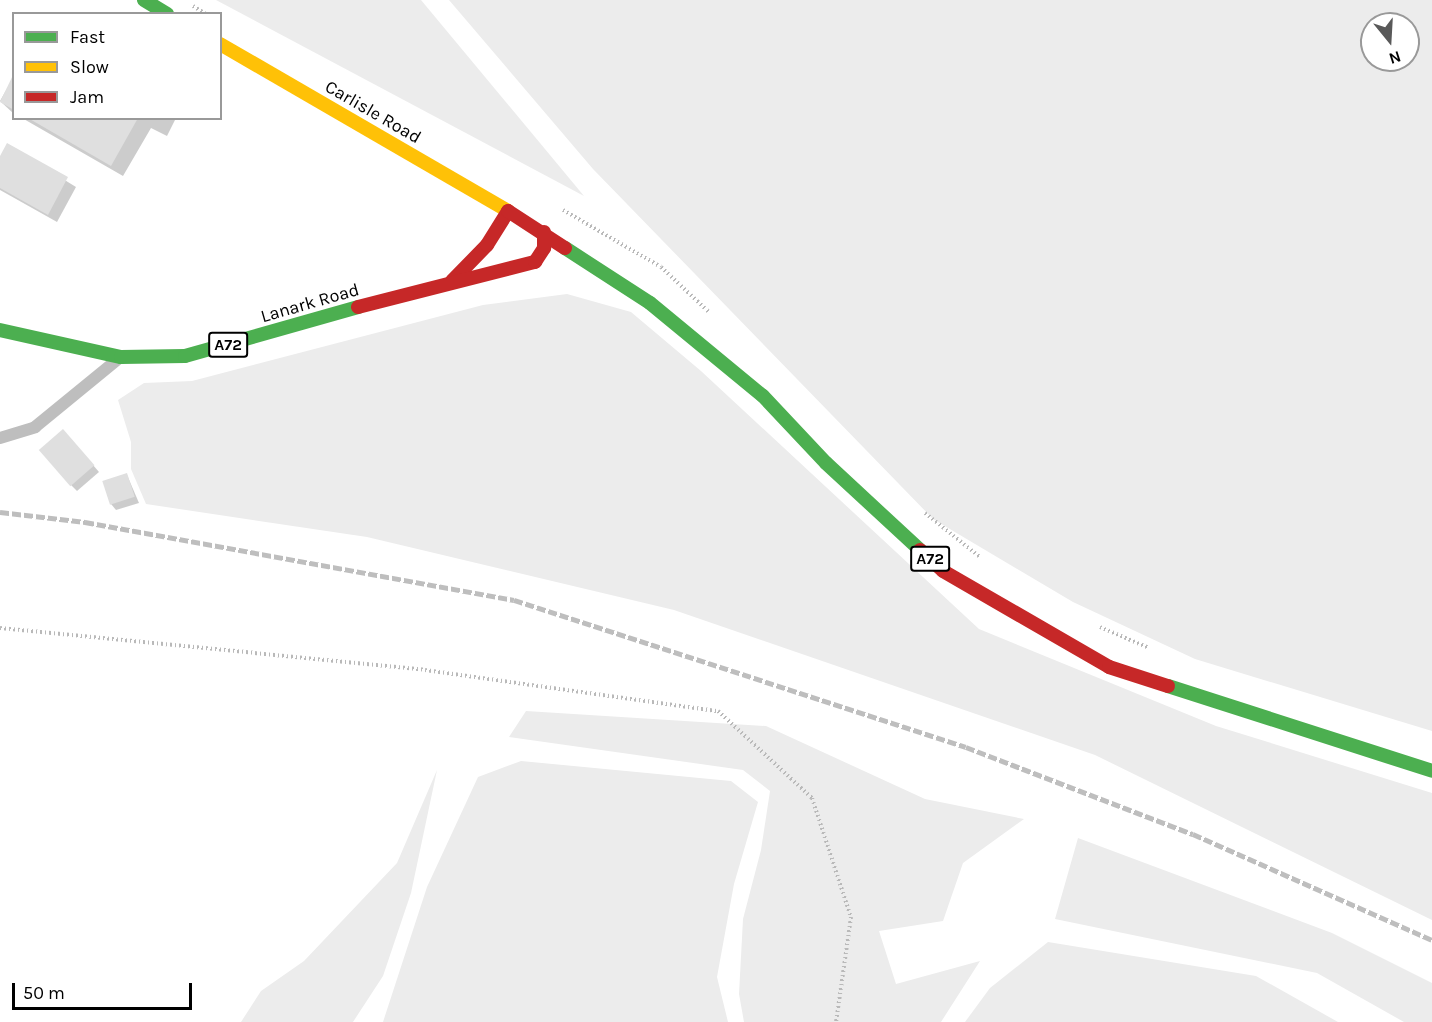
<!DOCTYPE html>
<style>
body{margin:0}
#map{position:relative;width:1432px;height:1022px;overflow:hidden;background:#fff;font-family:Karla,sans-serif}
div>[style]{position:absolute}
.green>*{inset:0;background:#ececec}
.shadow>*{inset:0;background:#0003}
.building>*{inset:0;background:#dfdfdf;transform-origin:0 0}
.path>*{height:4px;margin-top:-2px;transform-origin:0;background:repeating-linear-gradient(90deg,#b9b9b9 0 1.5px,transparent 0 4.5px)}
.lane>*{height:12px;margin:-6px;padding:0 6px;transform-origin:6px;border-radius:6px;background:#bebebe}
.fast>*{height:14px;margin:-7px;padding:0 7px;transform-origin:7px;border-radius:7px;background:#4caf50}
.slow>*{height:14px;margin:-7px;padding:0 7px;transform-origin:7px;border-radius:7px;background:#ffc107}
.jam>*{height:14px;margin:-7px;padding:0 7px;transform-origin:7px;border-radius:7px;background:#c62828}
.rail>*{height:4.5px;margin-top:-2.25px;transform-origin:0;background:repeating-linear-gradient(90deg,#bebebe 0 9px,transparent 0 12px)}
span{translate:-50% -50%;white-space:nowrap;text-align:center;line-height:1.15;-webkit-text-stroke:4.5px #fff;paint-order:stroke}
.shield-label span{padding:2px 4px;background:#fff;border:2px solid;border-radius:4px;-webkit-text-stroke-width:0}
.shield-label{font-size:16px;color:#000;font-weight:700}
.street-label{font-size:18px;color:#000}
.legend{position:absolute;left:12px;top:12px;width:210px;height:108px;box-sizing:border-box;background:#fff;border:2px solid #999;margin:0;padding:8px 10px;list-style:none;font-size:18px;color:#000}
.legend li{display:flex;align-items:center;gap:12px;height:30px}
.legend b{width:30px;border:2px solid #999}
.north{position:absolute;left:1360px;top:12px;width:60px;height:60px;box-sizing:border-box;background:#fff;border:2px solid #999;border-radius:50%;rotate:162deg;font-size:16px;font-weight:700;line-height:24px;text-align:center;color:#000}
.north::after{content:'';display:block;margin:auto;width:21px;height:27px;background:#595959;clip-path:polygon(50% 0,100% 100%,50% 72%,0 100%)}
.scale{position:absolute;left:12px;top:983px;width:180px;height:27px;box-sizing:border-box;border:3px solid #000;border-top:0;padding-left:8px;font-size:18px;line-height:21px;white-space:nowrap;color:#000;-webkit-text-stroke:4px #fff;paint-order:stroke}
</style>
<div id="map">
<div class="green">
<i style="clip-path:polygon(216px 0,421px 0,584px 196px)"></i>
<i style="clip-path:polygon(evenodd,449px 0,1432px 0,1432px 731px,1195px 659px,1073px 602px,933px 519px,593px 169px,449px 0,1372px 24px,1408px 24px,1408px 60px,1372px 60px,1372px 24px)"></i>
<i style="clip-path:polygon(567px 294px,631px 312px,701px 371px,979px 629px,1216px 726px,1432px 793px,1432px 920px,1095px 755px,674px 610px,367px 537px,146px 504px,131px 469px,131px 442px,118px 400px,144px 383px,192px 381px,483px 305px)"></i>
<i style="clip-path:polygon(526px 711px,766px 726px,925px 799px,1024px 819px,963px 863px,943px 921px,879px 931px,896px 984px,980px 961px,941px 1022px,744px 1022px,739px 994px,743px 919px,761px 850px,770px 791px,743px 770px,509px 737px)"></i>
<i style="clip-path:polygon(521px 761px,731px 781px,758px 802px,734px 884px,717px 977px,728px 1022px,383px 1022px,427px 887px,478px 777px)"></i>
<i style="clip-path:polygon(437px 770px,411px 893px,383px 976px,353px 1022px,241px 1022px,261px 991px,304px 961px,397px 863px)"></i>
<i style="clip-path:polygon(1078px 838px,1332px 933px,1432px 983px,1432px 1022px,1404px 1022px,1317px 973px,1055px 919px)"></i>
<i style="clip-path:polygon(1048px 942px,1256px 976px,1338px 1022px,965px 1022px,990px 988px)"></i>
</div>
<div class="shadow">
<i style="clip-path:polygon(14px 76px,14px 114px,0 101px)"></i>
<i style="clip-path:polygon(22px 118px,176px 118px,167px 136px,151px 128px,123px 176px)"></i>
<i style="clip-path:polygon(8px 145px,76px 187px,57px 222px,0 190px,0 159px)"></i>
<i style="clip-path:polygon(69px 437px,99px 472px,77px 491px,71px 485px)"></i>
<i style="clip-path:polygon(127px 475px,139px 503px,116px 510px,111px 504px)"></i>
</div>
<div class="building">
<i style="clip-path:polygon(14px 73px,14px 110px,0 102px)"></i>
<i style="clip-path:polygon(28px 118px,138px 118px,111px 166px)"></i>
<i style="clip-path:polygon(7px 143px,68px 177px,48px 215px,0 188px,0 156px)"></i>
<i style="left:63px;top:429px;width:48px;height:32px;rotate:49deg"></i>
<i style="left:127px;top:473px;width:25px;height:26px;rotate:72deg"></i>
</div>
<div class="path">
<i style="left:193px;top:6px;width:15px;rotate:32deg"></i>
<i style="left:563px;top:210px;width:113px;rotate:30.2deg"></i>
<i style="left:661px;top:267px;width:66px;rotate:43.2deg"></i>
<i style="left:925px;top:513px;width:70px;rotate:38.7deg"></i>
<i style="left:1100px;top:627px;width:53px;rotate:23.2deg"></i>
<i style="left:0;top:628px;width:427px;rotate:5.6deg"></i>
<i style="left:425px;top:670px;width:296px;rotate:8deg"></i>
<i style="left:718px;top:711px;width:128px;rotate:42.8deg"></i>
<i style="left:812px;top:798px;width:125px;rotate:71.9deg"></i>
<i style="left:851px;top:917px;width:106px;rotate:98.1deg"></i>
</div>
<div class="lane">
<i style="left:0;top:438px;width:37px;rotate:-17deg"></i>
<i style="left:35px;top:427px;width:106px;rotate:-39.3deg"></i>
</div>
<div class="fast">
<i style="left:144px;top:0;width:27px;rotate:31deg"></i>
<i style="left:565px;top:248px;width:101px;rotate:32.9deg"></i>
<i style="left:650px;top:303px;width:146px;rotate:39.5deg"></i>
<i style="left:763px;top:396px;width:92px;rotate:46.8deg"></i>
<i style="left:826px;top:463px;width:128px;rotate:42.8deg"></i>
<i style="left:0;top:330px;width:124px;rotate:12.6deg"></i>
<i style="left:121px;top:357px;width:64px;rotate:-0.9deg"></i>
<i style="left:185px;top:356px;width:180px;rotate:-15.8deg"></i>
<i style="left:1168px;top:686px;width:277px;rotate:17.8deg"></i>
</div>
<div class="slow">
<i style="left:220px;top:44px;width:333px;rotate:30.1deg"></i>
</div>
<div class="jam">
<i style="left:452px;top:281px;width:50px;rotate:-45.8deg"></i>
<i style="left:487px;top:245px;width:40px;rotate:-58deg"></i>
<i style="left:508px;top:211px;width:68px;rotate:33deg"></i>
<i style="left:358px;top:307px;width:183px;rotate:-14.3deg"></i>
<i style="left:535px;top:262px;width:17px;rotate:-57deg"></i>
<i style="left:544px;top:248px;width:16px;rotate:-90deg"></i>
<i style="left:920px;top:550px;width:31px;rotate:42deg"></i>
<i style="left:943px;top:571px;width:192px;rotate:30deg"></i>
<i style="left:1109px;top:667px;width:62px;rotate:17.9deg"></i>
</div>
<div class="rail">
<i style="left:0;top:512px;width:86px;rotate:6.7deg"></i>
<i style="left:85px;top:522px;width:436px;rotate:10.3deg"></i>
<i style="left:514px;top:600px;width:475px;rotate:18deg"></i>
<i style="left:966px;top:747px;width:243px;rotate:21deg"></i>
<i style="left:1193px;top:834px;width:261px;rotate:23.9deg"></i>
</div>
<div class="shield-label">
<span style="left:228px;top:345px">A72</span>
<span style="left:930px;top:559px">A72</span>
</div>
<div class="street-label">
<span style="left:373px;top:112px;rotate:30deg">Carlisle Road</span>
<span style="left:310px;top:303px;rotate:-16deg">Lanark Road</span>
</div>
<ul class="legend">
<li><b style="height:8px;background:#4caf50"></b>Fast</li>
<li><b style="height:8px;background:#ffc107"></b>Slow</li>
<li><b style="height:8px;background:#c62828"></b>Jam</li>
</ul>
<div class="north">N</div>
<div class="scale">50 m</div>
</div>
